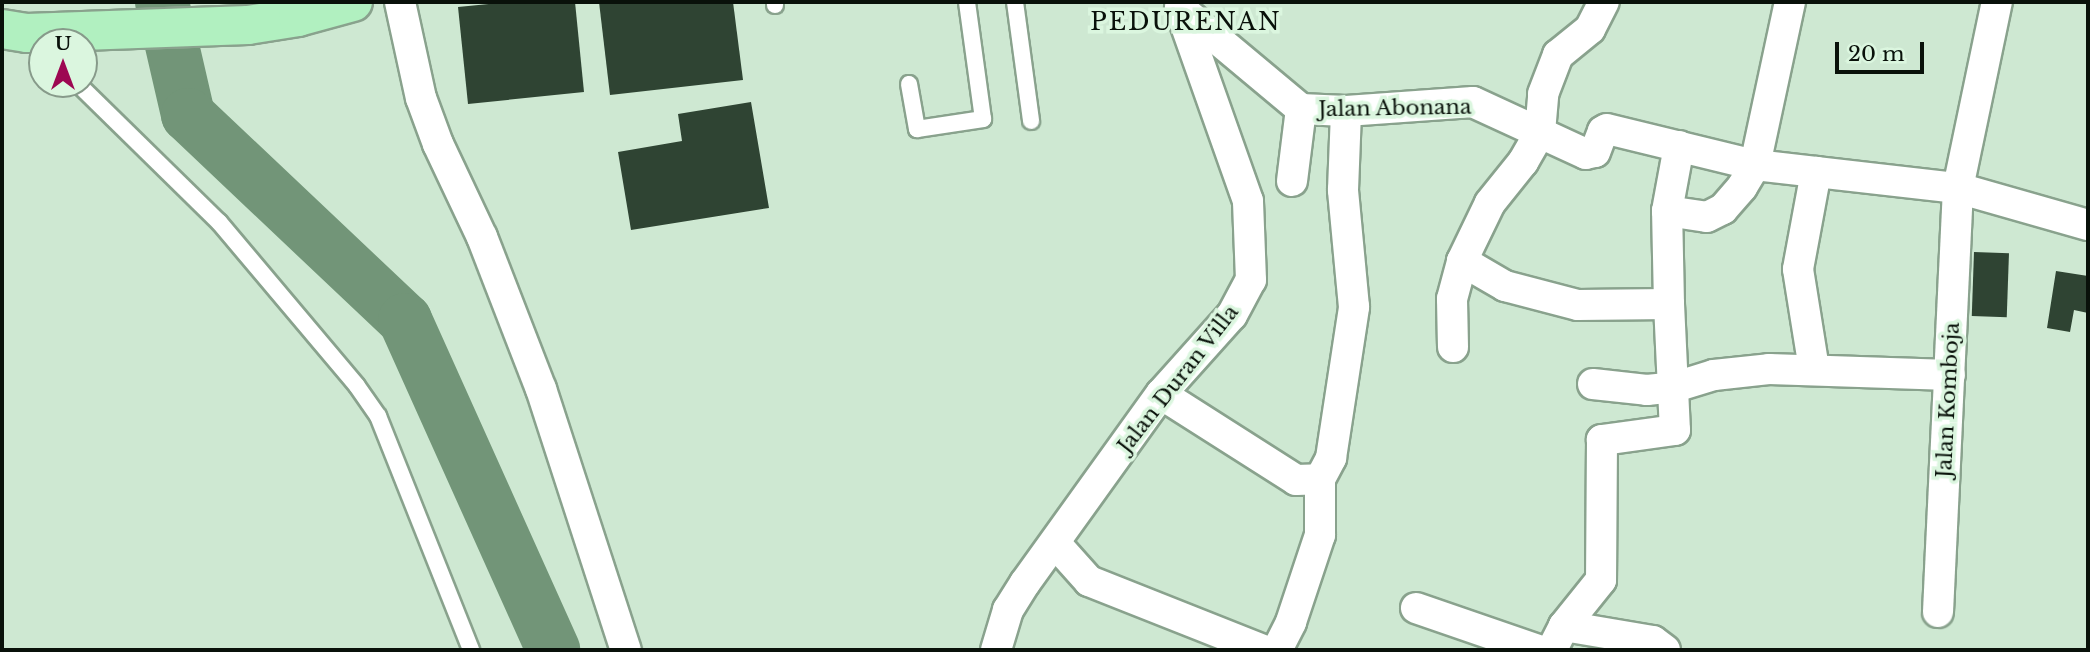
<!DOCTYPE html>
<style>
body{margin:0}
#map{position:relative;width:2090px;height:652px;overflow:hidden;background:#cee8d2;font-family:"Libre Baskerville",serif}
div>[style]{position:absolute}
.river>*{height:54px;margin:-27px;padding:0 27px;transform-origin:27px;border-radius:27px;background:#729578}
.building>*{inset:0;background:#2f4433;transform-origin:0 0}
.roads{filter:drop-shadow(2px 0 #89a28d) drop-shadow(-2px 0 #89a28d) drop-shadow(0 2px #89a28d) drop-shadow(0 -2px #89a28d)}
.lane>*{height:16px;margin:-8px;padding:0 8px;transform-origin:8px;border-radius:8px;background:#fff}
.street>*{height:30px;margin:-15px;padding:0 15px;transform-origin:15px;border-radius:15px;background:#fff}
.primary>*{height:38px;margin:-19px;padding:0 19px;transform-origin:19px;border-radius:19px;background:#b1f0c0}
span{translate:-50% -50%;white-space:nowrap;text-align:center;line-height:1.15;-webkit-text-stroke:7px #dbf6df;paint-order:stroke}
.street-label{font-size:21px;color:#09110a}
.quarter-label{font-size:24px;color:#09110a;letter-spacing:2px}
.frame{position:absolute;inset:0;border:4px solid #09110a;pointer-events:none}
.north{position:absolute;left:28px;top:28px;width:70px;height:70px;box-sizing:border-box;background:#dbf6df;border:2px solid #879a8a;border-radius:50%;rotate:0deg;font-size:19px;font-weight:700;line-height:28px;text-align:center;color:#09110a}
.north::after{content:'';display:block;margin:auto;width:24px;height:32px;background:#9d0752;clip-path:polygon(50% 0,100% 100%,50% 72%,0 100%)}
.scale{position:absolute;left:1835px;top:42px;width:89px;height:32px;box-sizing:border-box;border:4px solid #09110a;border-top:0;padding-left:9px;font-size:21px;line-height:24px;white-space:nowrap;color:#09110a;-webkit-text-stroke:5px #dbf6df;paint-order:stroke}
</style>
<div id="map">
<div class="river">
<i style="left:162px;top:2px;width:116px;rotate:77deg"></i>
<i style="left:188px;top:115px;width:299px;rotate:43.4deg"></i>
<i style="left:405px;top:320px;width:362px;rotate:65.8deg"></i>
</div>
<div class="building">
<i style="clip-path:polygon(509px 2px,575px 2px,584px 92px,468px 104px,458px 7px)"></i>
<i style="clip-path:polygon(599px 2px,733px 2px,743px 80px,610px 95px)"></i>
<i style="clip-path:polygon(751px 102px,769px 208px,631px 230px,618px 152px,682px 141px,678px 114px)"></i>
<i style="left:1974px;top:252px;width:35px;height:64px;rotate:2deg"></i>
<i style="clip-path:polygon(2056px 271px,2088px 276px,2088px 313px,2074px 310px,2070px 332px,2047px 328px)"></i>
</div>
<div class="roads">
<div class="lane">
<i style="left:775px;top:2px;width:3px;rotate:90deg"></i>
<i style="left:1015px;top:2px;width:120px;rotate:82.3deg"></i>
<i style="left:78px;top:84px;width:197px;rotate:44.4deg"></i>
<i style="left:219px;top:222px;width:214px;rotate:49.9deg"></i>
<i style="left:357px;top:386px;width:37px;rotate:55deg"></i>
<i style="left:378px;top:416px;width:252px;rotate:68.3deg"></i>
<i style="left:909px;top:84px;width:46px;rotate:79.9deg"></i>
<i style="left:917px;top:129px;width:67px;rotate:-8.6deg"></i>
<i style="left:983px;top:119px;width:118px;rotate:-97.8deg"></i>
</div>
<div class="street">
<i style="left:400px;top:2px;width:98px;rotate:77.7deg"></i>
<i style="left:421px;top:98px;width:49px;rotate:69.7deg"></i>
<i style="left:438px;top:144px;width:103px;rotate:64.7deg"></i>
<i style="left:482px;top:237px;width:163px;rotate:68.8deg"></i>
<i style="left:541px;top:389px;width:274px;rotate:72deg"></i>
<i style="left:1180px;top:8px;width:158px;rotate:39.9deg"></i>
<i style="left:1301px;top:109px;width:45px;rotate:2.5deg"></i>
<i style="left:1346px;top:111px;width:127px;rotate:-4.1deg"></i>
<i style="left:1473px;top:102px;width:124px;rotate:24.7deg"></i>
<i style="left:1586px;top:154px;width:9px;rotate:-13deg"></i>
<i style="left:1595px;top:152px;width:22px;rotate:-69deg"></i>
<i style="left:1603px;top:131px;width:4px;rotate:-27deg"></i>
<i style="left:1607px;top:129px;width:152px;rotate:13.7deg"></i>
<i style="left:1755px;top:165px;width:204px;rotate:6.5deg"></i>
<i style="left:1958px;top:188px;width:135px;rotate:15.9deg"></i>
<i style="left:1292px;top:181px;width:73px;rotate:-82.9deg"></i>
<i style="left:1667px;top:211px;width:40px;rotate:8.5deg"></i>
<i style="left:1707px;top:217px;width:18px;rotate:-27deg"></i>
<i style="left:1723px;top:209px;width:29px;rotate:-49deg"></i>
<i style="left:1742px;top:187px;width:26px;rotate:-59deg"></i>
<i style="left:1755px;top:165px;width:167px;rotate:-77.9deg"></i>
<i style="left:1462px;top:261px;width:50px;rotate:30.2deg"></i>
<i style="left:1505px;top:286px;width:75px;rotate:14.6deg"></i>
<i style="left:1578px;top:305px;width:91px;rotate:-0.6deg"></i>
<i style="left:1669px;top:304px;width:126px;rotate:87.3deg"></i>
<i style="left:1675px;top:430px;width:74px;rotate:172.2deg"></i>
<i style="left:1602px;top:440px;width:140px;rotate:90.4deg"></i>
<i style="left:1601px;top:580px;width:59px;rotate:128.8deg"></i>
<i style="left:1564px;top:626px;width:27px;rotate:117deg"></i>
<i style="left:1669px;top:304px;width:93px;rotate:-91.2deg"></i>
<i style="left:1667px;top:211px;width:66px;rotate:-79.5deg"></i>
<i style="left:1453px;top:347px;width:48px;rotate:-91.2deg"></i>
<i style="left:1452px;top:299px;width:39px;rotate:-75deg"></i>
<i style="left:1462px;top:261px;width:64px;rotate:-64.2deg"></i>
<i style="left:1490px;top:203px;width:53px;rotate:-51.2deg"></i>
<i style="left:1523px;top:162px;width:34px;rotate:-60deg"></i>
<i style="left:1540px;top:132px;width:38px;rotate:-85deg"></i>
<i style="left:1543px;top:94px;width:42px;rotate:-69deg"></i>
<i style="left:1558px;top:55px;width:41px;rotate:-39.1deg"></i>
<i style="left:1590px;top:29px;width:30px;rotate:-63deg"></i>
<i style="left:1814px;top:369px;width:101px;rotate:-99.1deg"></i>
<i style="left:1798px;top:269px;width:99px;rotate:-79.5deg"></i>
<i style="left:1593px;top:384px;width:54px;rotate:6.3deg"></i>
<i style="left:1647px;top:390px;width:28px;rotate:-6deg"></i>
<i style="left:1675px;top:387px;width:41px;rotate:-17.1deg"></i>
<i style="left:1714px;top:375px;width:55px;rotate:-6.2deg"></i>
<i style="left:1769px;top:369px;width:181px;rotate:1.9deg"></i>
<i style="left:1161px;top:394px;width:160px;rotate:32.5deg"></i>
<i style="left:1296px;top:480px;width:24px;rotate:-2deg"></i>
<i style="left:1055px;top:543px;width:51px;rotate:48.2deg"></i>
<i style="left:1089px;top:581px;width:187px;rotate:21.6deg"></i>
<i style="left:1416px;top:608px;width:129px;rotate:19deg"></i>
<i style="left:1938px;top:612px;width:424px;rotate:-87.3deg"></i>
<i style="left:1958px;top:188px;width:190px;rotate:-78.2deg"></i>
<i style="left:1564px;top:626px;width:90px;rotate:9.6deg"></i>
<i style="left:1653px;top:641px;width:15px;rotate:37deg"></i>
<i style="left:996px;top:650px;width:42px;rotate:-73.3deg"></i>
<i style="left:1008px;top:610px;width:32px;rotate:-58deg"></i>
<i style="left:1025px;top:583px;width:233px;rotate:-54.3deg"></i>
<i style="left:1161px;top:394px;width:106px;rotate:-48.1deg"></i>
<i style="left:1232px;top:315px;width:40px;rotate:-62deg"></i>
<i style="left:1251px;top:280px;width:79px;rotate:-92.2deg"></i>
<i style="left:1248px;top:201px;width:204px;rotate:-109.5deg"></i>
<i style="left:1277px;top:650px;width:31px;rotate:-63deg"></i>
<i style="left:1291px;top:622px;width:92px;rotate:-71.6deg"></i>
<i style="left:1320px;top:535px;width:56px;rotate:-90deg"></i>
<i style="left:1320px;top:479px;width:24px;rotate:-62deg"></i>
<i style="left:1331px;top:458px;width:153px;rotate:-81.3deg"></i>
<i style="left:1354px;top:307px;width:118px;rotate:-95.4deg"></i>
<i style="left:1343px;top:190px;width:79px;rotate:-87.8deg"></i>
</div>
<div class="primary">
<i style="left:2px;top:29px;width:25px;rotate:9deg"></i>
<i style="left:27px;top:33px;width:221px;rotate:-2.1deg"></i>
<i style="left:248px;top:25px;width:51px;rotate:-9.1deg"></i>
<i style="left:298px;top:17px;width:57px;rotate:-15.3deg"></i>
</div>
</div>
<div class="street-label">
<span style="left:1395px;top:108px;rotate:-1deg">Jalan Abonana</span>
<span style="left:1178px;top:379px;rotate:-52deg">Jalan Duran Villa</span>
<span style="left:1948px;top:400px;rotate:-87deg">Jalan Komboja</span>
</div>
<div class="quarter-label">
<span style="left:1186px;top:22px">PEDURENAN</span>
</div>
<div class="frame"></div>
<div class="north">U</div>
<div class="scale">20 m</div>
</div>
